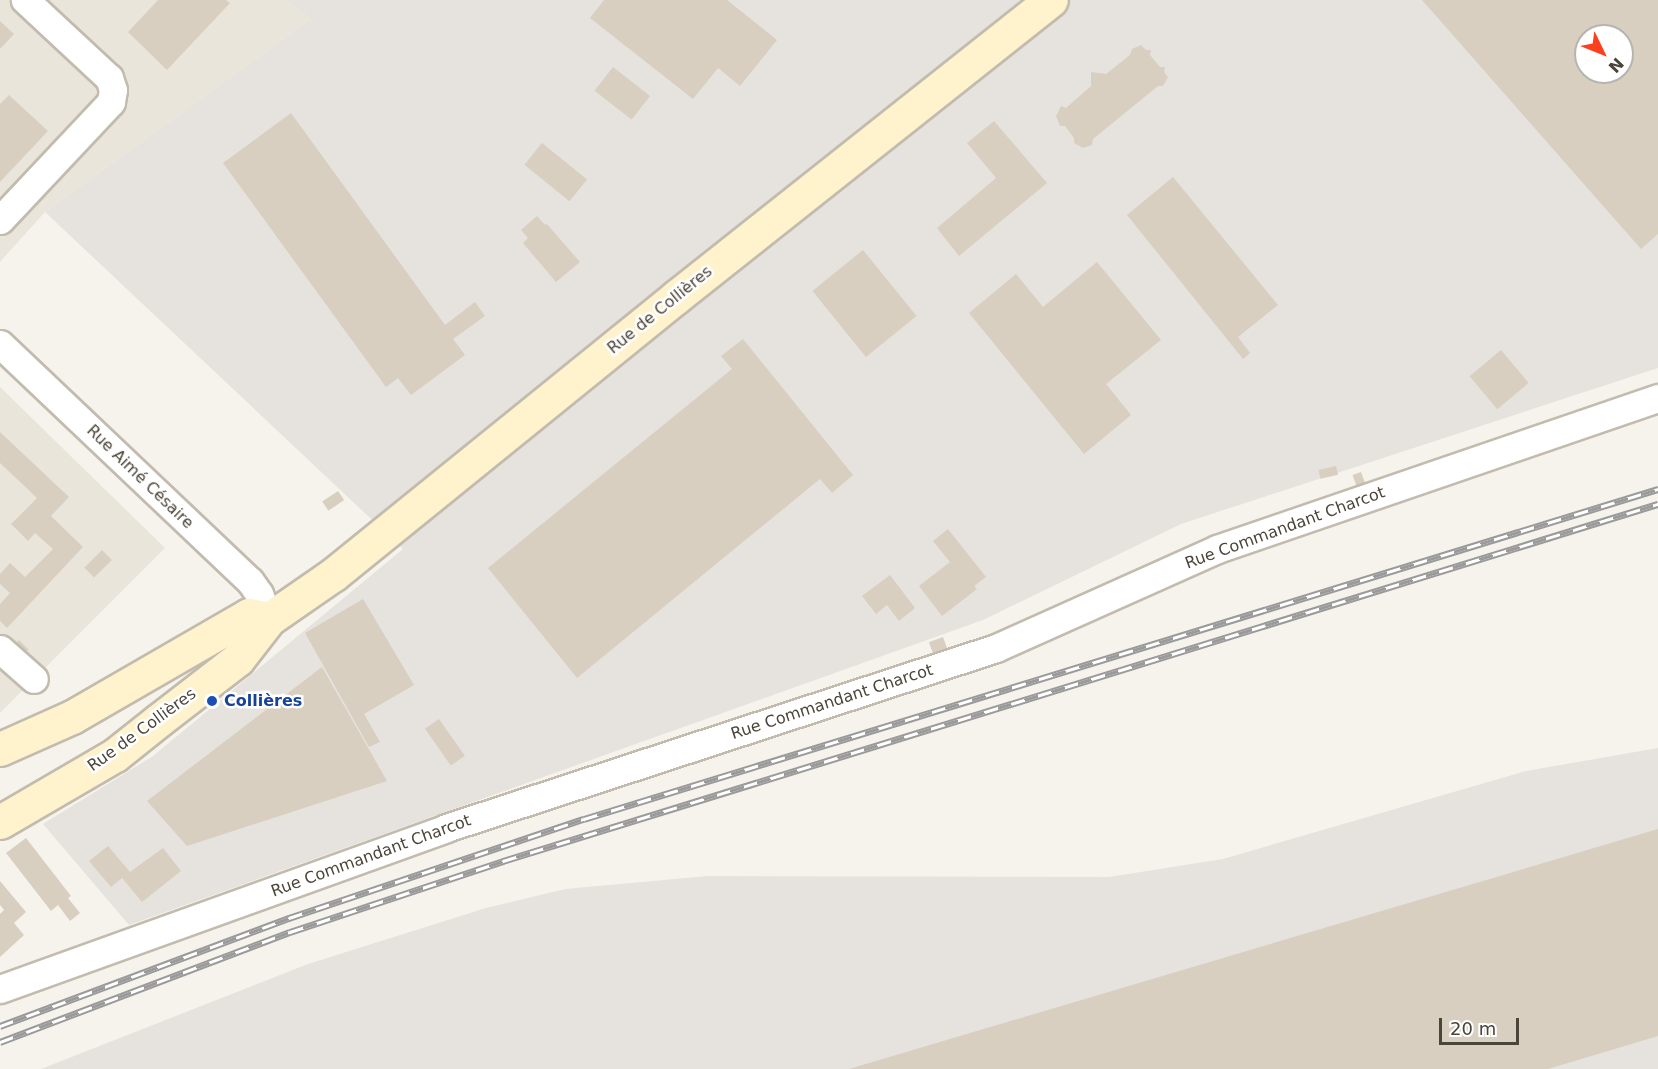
<!DOCTYPE html>
<meta charset="utf-8">
<style>
body{margin:0}
#map{position:relative;width:1658px;height:1069px;overflow:hidden;background:#f6f3ec;font-family:"DejaVu Sans",sans-serif}
div>[style]{position:absolute}
.residential>*{inset:0;background:#eae5da}
.industrial>*{inset:0;background:#e6e2dd}
.building>*{inset:0;background:#d8cfc1;transform-origin:0 0}
.roads{filter:drop-shadow(2px 0 #c2bbae) drop-shadow(-2px 0 #c2bbae) drop-shadow(0 2px #c2bbae) drop-shadow(0 -2px #c2bbae)}
.street>*{height:27px;margin:-13.5px;padding:0 13.5px;transform-origin:13.5px;border-radius:13.5px;background:#fff}
.secondary>*{height:33px;margin:-16.5px;padding:0 16.5px;transform-origin:16.5px;border-radius:16.5px;background:#fff3cd}
.rail>*{height:7px;margin-top:-3.5px;transform-origin:0;background:repeating-linear-gradient(90deg,#fff 0 14px,#9a9a9a 0 28px);box-sizing:border-box;border-block:2px solid #9a9a9a}
.dots>*{width:16px;height:16px;translate:-50% -50%;box-sizing:border-box;border:3px solid #fff;border-radius:50%}
span{translate:-50% -50%;white-space:nowrap;text-align:center;line-height:1.15;-webkit-text-stroke:5px #fff;paint-order:stroke}
.street-label{font-size:16px;color:#4b4439}
.transit-label{font-size:16px;color:#164399;font-weight:700}
.left{translate:0 -50%;text-align:left}
.north{position:absolute;left:1574px;top:24px;width:60px;height:60px;box-sizing:border-box;background:#fff;border:2px solid #b7b4b0;border-radius:50%;rotate:133deg;font-size:16px;font-weight:700;line-height:24px;text-align:center;color:#4b4439}
.north::after{content:'';display:block;margin:auto;width:21px;height:27px;background:#fc3f1d;clip-path:polygon(50% 0,100% 100%,50% 72%,0 100%)}
.scale{position:absolute;left:1439px;top:1018px;width:80px;height:27px;box-sizing:border-box;border:3px solid #4b4439;border-top:0;padding-left:8px;font-size:18px;line-height:21px;white-space:nowrap;color:#4b4439;-webkit-text-stroke:4px #fff;paint-order:stroke}
</style>
<div id="map">
<div class="residential">
<i style="clip-path:polygon(0 0,287px 0,311px 19px,45px 212px,0 262px)"></i>
<i style="clip-path:polygon(0 387px,165px 548px,0 713px)"></i>
</div>
<div class="industrial">
<i style="clip-path:polygon(evenodd,287px 0,1658px 0,1658px 368px,1181px 524px,983px 620px,129px 925px,43px 824px,153px 756px,403px 549px,45px 212px,311px 19px,287px 0,1586px 36px,1622px 36px,1622px 72px,1586px 72px,1586px 36px)"></i>
<i style="clip-path:polygon(1658px 748px,1658px 1069px,41px 1069px,308px 964px,486px 908px,565px 889px,708px 876px,1109px 877px,1223px 859px,1526px 771px)"></i>
</div>
<div class="building">
<i style="clip-path:polygon(158px 0,226px 0,230px 3px,167px 70px,128px 32px)"></i>
<i style="clip-path:polygon(604px 0,727px 0,777px 40px,740px 86px,718px 68px,693px 99px,590px 18px)"></i>
<i style="clip-path:polygon(evenodd,1422px 0,1658px 0,1658px 234px,1641px 249px,1422px 0,1586px 36px,1622px 36px,1622px 72px,1586px 72px,1586px 36px)"></i>
<i style="clip-path:polygon(0 21px,14px 34px,0 49px)"></i>
<i style="clip-path:polygon(1141px 45px,1146px 50px,1151px 50px,1150px 55px,1160px 67px,1165px 67px,1164px 72px,1168px 77px,1163px 86px,1158px 86px,1093px 139px,1092px 145px,1083px 148px,1074px 143px,1074px 138px,1065px 126px,1060px 126px,1056px 116px,1061px 106px,1066px 108px,1091px 86px,1091px 72px,1106px 74px,1130px 55px,1132px 49px)"></i>
<i style="left:613px;top:67px;width:47px;height:30px;rotate:38deg"></i>
<i style="clip-path:polygon(9px 95px,48px 131px,0 182px,0 104px)"></i>
<i style="clip-path:polygon(291px 113px,445px 325px,475px 302px,485px 316px,453px 339px,465px 355px,411px 395px,398px 378px,386px 387px,223px 163px)"></i>
<i style="clip-path:polygon(994px 121px,1047px 183px,959px 256px,937px 228px,996px 178px,967px 143px)"></i>
<i style="left:542px;top:143px;width:58px;height:28px;rotate:39deg"></i>
<i style="clip-path:polygon(1173px 177px,1278px 305px,1238px 337px,1250px 353px,1243px 359px,1127px 215px)"></i>
<i style="clip-path:polygon(537px 216px,545px 225px,546px 223px,580px 262px,556px 282px,523px 243px,528px 238px,521px 230px)"></i>
<i style="left:863px;top:250px;width:85px;height:65px;rotate:51deg"></i>
<i style="clip-path:polygon(1097px 262px,1161px 340px,1106px 384px,1131px 415px,1084px 454px,969px 313px,1016px 274px,1043px 307px)"></i>
<i style="clip-path:polygon(743px 339px,853px 475px,832px 493px,820px 479px,577px 678px,488px 568px,732px 369px,721px 356px)"></i>
<i style="left:1501px;top:350px;width:43px;height:41px;rotate:50deg"></i>
<i style="clip-path:polygon(0 432px,69px 497px,51px 516px,83px 547px,7px 628px,0 621px,0 604px,10px 593px,0 584px,0 574px,10px 563px,25px 577px,53px 549px,35px 533px,28px 541px,11px 524px,37px 498px,0 463px)"></i>
<i style="left:1336px;top:466px;width:9px;height:18px;rotate:77deg"></i>
<i style="left:1361px;top:472px;width:15px;height:9px;rotate:70deg"></i>
<i style="left:338px;top:491px;width:11px;height:19px;rotate:56deg"></i>
<i style="clip-path:polygon(948px 529px,986px 577px,974px 586px,977px 589px,942px 616px,919px 586px,950px 562px,933px 541px)"></i>
<i style="left:102px;top:550px;width:14px;height:25px;rotate:45deg"></i>
<i style="clip-path:polygon(890px 575px,915px 608px,899px 621px,887px 605px,876px 614px,862px 596px)"></i>
<i style="clip-path:polygon(363px 599px,414px 685px,364px 714px,380px 742px,369px 747px,305px 633px)"></i>
<i style="left:943px;top:637px;width:12px;height:15px;rotate:70deg"></i>
<i style="clip-path:polygon(19px 640px,29px 650px,20px 652px,8px 651px)"></i>
<i style="clip-path:polygon(322px 667px,387px 781px,187px 846px,147px 801px)"></i>
<i style="left:439px;top:719px;width:45px;height:17px;rotate:55deg"></i>
<i style="clip-path:polygon(1658px 829px,1658px 1036px,1548px 1069px,849px 1069px)"></i>
<i style="clip-path:polygon(26px 838px,71px 896px,68px 898px,80px 913px,70px 921px,58px 905px,51px 911px,6px 853px)"></i>
<i style="clip-path:polygon(108px 846px,130px 872px,163px 848px,181px 871px,142px 902px,122px 878px,111px 887px,89px 861px)"></i>
<i style="clip-path:polygon(0 881px,26px 912px,14px 923px,24px 935px,0 957px,0 914px,4px 910px,0 905px)"></i>
</div>
<div class="roads">
<div class="street">
<i style="left:0;top:220px;width:162px;rotate:-46.8deg"></i>
<i style="left:111px;top:102px;width:12px;rotate:-81deg"></i>
<i style="left:113px;top:90px;width:13px;rotate:-108deg"></i>
<i style="left:109px;top:78px;width:115px;rotate:-137.1deg"></i>
<i style="left:0;top:344px;width:344px;rotate:43.5deg"></i>
<i style="left:250px;top:581px;width:16px;rotate:55deg"></i>
<i style="left:259px;top:594px;width:27px;rotate:68deg"></i>
<i style="left:0;top:649px;width:45px;rotate:41.4deg"></i>
<i style="left:0;top:989px;width:474px;rotate:-19.8deg"></i>
<i style="left:446px;top:828px;width:579px;rotate:-18.12deg"></i>
<i style="left:996px;top:648px;width:242px;rotate:-24.1deg"></i>
<i style="left:1217px;top:549px;width:466px;rotate:-18.9deg"></i>
</div>
<div class="secondary">
<i style="left:0;top:749px;width:79px;rotate:-24deg"></i>
<i style="left:72px;top:717px;width:204px;rotate:-30deg"></i>
<i style="left:249px;top:615px;width:20px;rotate:11deg"></i>
<i style="left:0;top:822px;width:133px;rotate:-30.2deg"></i>
<i style="left:115px;top:755px;width:56px;rotate:-38.5deg"></i>
<i style="left:159px;top:720px;width:100px;rotate:-37.7deg"></i>
<i style="left:238px;top:659px;width:51px;rotate:-52.2deg"></i>
<i style="left:269px;top:619px;width:79px;rotate:-34.7deg"></i>
<i style="left:334px;top:574px;width:440px;rotate:-39deg"></i>
<i style="left:676px;top:297px;width:478px;rotate:-38.4deg"></i>
</div>
</div>
<div class="rail">
<i style="left:0;top:1026px;width:309px;rotate:-20.5deg"></i>
<i style="left:289px;top:918px;width:311px;rotate:-18.6deg"></i>
<i style="left:584px;top:819px;width:1124px;rotate:-17.08deg"></i>
<i style="left:0;top:1042px;width:310px;rotate:-20.8deg"></i>
<i style="left:290px;top:932px;width:225px;rotate:-18.4deg"></i>
<i style="left:503px;top:861px;width:1209px;rotate:-17.18deg"></i>
</div>
<div class="dots">
<i style="left:212px;top:701px;background:#1a4fb4"></i>
</div>
<div class="street-label">
<span style="left:660px;top:310px;rotate:-39deg">Rue de Collières</span>
<span style="left:140px;top:477px;rotate:44deg">Rue Aimé Césaire</span>
<span style="left:1285px;top:528px;rotate:-20deg">Rue Commandant Charcot</span>
<span style="left:832px;top:702px;rotate:-18deg">Rue Commandant Charcot</span>
<span style="left:142px;top:730px;rotate:-36deg">Rue de Collières</span>
<span style="left:371px;top:856px;rotate:-20deg">Rue Commandant Charcot</span>
</div>
<div class="transit-label">
<span class="left" style="left:224px;top:701px">Collières</span>
</div>
<div class="north">N</div>
<div class="scale">20 m</div>
</div>
